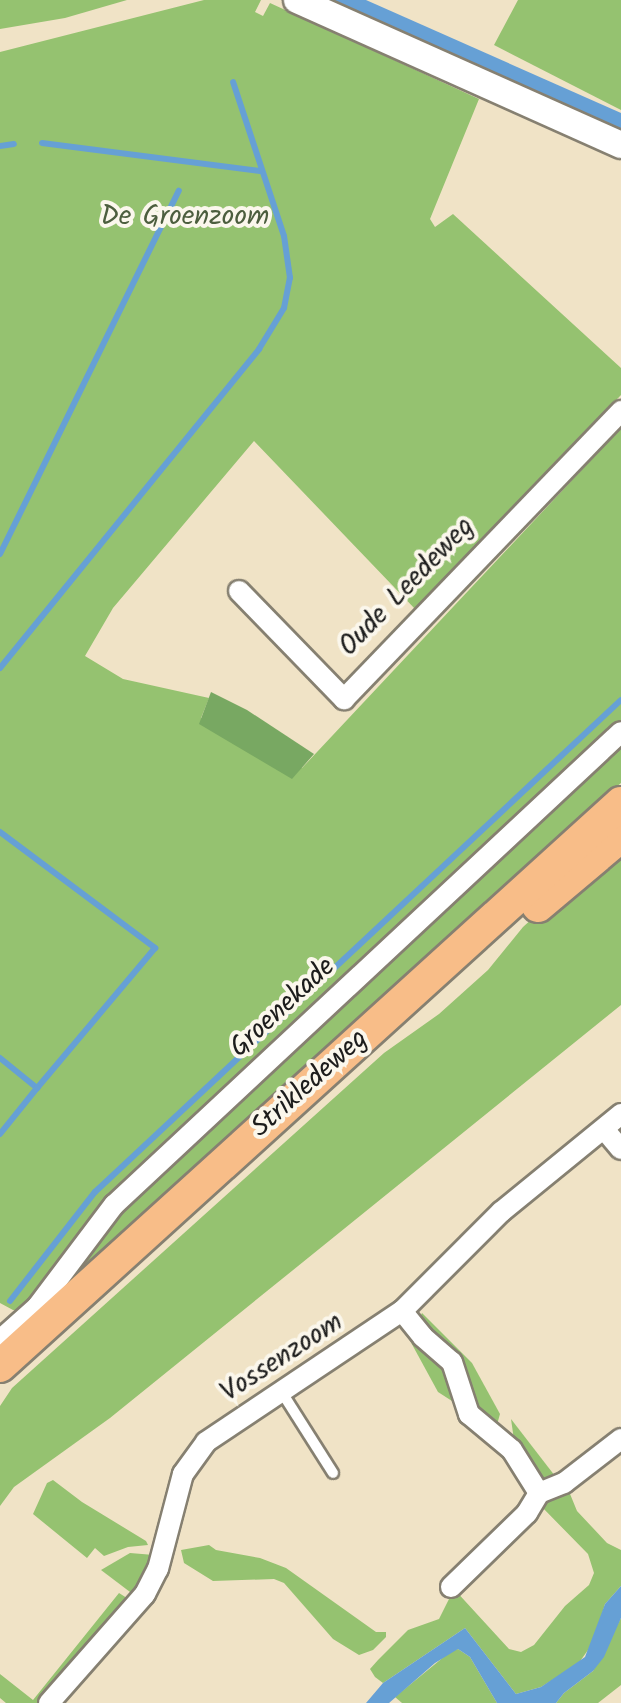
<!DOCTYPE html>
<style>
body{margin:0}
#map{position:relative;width:621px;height:1703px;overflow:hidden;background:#f0e3c6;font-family:Kalam,sans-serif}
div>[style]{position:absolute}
.green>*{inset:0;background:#95c270}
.forest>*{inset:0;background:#78a862}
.water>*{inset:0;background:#66a0d5}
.stream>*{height:6px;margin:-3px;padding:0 3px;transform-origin:3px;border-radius:3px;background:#66a0d5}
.roads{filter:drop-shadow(2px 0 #868071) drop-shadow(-2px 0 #868071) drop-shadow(0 2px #868071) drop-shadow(0 -2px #868071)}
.service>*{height:10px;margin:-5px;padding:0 5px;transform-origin:5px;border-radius:5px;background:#fff}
.minor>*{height:20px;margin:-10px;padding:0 10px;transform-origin:10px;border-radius:10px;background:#fff}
.tertiary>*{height:26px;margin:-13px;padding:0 13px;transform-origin:13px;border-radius:13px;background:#fff}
.primary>*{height:32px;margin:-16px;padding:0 16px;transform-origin:16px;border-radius:16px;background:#f8bd88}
span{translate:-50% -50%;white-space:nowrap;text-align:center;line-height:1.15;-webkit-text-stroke:8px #fbf7ec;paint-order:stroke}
.park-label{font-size:28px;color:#4c5e3e}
.street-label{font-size:28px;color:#1c1c1c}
</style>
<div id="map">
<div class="green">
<i style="clip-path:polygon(0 0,127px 0,65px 18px,0 29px)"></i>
<i style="clip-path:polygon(204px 0,261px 0,255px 12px,263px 16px,270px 3px,479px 99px,430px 219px,435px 227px,453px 214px,621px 368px,621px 395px,416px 610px,254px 441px,113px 608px,85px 656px,123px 679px,209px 698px,201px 718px,302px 768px,621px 428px,621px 723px,115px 1195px,41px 1291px,22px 1310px,13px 1310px,0 1303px,0 52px)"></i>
<i style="clip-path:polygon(518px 0,621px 0,621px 110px,494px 45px)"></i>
<i style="clip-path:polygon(621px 741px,621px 783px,596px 804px,533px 874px,0 1349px,121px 1209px,596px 770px,596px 765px)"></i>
<i style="clip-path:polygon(621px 851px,621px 1005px,110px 1418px,14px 1487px,0 1506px,0 1406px,12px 1388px,384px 1053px,439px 1014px,488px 970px,523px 927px,555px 898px)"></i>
<i style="clip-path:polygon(422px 1313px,472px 1363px,500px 1414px,496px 1428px,488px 1423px,418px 1321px)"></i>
<i style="clip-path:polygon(402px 1326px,444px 1365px,455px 1395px,452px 1401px,438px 1392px)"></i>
<i style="clip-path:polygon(511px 1419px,555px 1476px,539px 1484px,515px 1447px)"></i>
<i style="clip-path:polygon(53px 1480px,82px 1502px,146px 1541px,148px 1545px,128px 1547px,104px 1556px,95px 1548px,87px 1558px,33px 1514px,47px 1483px)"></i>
<i style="clip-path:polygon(568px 1489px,577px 1511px,607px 1543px,621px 1550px,621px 1586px,605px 1604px,593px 1643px,578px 1664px,541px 1687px,516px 1694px,465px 1628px,383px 1683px,375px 1677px,370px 1669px,378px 1660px,408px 1630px,439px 1619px,454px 1589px,509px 1649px,521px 1652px,534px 1645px,565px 1606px,589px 1585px,594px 1573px,588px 1554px,539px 1504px)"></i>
<i style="clip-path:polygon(209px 1545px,216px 1550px,260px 1558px,286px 1568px,376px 1632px,386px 1632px,386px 1637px,373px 1650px,359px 1655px,333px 1639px,284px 1583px,274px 1579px,213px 1581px,184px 1563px,181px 1550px)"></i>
<i style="clip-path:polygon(130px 1553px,154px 1555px,152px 1566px,134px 1595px,101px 1570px)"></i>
<i style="clip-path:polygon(119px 1593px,130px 1600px,38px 1703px,6px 1703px,0 1698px,0 1674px,33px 1700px)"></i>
<i style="clip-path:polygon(621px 1618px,621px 1685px,598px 1703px,556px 1703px,564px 1693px,593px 1671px)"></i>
<i style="clip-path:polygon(458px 1649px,470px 1657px,497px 1703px,402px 1703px,395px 1697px,451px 1651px)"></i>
</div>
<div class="forest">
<i style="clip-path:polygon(211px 692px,247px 710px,314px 754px,292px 779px,199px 724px)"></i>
</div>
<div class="water">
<i style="clip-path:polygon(334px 0,366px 0,621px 113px,621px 131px)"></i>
<i style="clip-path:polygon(621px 1586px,621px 1618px,604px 1657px,593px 1671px,564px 1693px,556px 1703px,497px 1703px,470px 1657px,458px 1649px,435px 1663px,389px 1703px,366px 1703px,383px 1683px,465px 1628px,516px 1694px,541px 1687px,585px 1657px,605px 1604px)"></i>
</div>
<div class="stream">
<i style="left:42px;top:143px;width:220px;rotate:7.3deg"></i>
<i style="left:0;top:146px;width:14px;rotate:-8deg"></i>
<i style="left:0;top:554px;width:405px;rotate:-63.8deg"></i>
<i style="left:0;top:668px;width:411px;rotate:-50.9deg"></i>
<i style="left:259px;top:349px;width:48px;rotate:-58.6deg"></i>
<i style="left:284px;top:308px;width:31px;rotate:-79deg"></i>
<i style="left:290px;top:278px;width:42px;rotate:-98.1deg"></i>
<i style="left:284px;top:236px;width:162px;rotate:-108.3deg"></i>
<i style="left:0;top:832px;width:194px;rotate:36.8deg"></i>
<i style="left:155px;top:948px;width:183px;rotate:130.1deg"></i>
<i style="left:0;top:1058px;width:48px;rotate:39deg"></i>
<i style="left:37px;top:1088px;width:59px;rotate:128.8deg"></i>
<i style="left:10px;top:1301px;width:138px;rotate:-52.1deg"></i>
<i style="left:95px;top:1192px;width:720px;rotate:-43.09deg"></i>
</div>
<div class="roads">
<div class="service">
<i style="left:281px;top:1391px;width:97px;rotate:57.6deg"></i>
</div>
<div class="minor">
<i style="left:239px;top:591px;width:151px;rotate:45.8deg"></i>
<i style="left:344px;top:699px;width:400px;rotate:-46.1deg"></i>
<i style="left:604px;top:1129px;width:26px;rotate:50deg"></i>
<i style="left:402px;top:1311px;width:33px;rotate:51deg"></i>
<i style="left:423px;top:1337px;width:38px;rotate:41deg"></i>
<i style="left:452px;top:1362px;width:55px;rotate:71.9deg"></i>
<i style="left:469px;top:1414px;width:56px;rotate:39.9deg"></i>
<i style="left:512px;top:1450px;width:51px;rotate:57.9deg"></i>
<i style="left:0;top:1340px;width:50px;rotate:-41.7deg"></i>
<i style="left:37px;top:1307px;width:128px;rotate:-53deg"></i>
<i style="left:114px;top:1205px;width:693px;rotate:-43.01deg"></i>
<i style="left:451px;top:1587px;width:106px;rotate:-44.2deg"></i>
<i style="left:527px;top:1513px;width:23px;rotate:-59deg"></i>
<i style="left:539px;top:1493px;width:27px;rotate:-22deg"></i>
<i style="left:564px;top:1483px;width:72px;rotate:-37.7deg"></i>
<i style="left:49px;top:1703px;width:145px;rotate:-48.6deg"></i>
<i style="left:145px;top:1594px;width:28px;rotate:-63deg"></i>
<i style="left:158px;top:1569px;width:98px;rotate:-75.3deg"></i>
<i style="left:183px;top:1474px;width:39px;rotate:-54deg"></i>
<i style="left:206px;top:1442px;width:236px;rotate:-33.8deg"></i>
<i style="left:402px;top:1311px;width:140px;rotate:-45deg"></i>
<i style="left:501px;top:1212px;width:155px;rotate:-39.2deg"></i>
</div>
<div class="tertiary">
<i style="left:297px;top:0;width:355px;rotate:24.1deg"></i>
</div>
<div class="primary">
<i style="left:538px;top:906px;width:109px;rotate:-40.1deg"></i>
<i style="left:0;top:1366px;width:838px;rotate:-42.2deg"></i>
</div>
</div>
<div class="park-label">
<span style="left:185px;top:217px">De Groenzoom</span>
</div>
<div class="street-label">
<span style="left:407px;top:587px;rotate:-46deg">Oude Leedeweg</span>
<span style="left:283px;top:1008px;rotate:-43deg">Groenekade</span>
<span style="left:310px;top:1084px;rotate:-42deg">Strikledeweg</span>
<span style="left:282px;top:1358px;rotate:-33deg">Vossenzoom</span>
</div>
</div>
